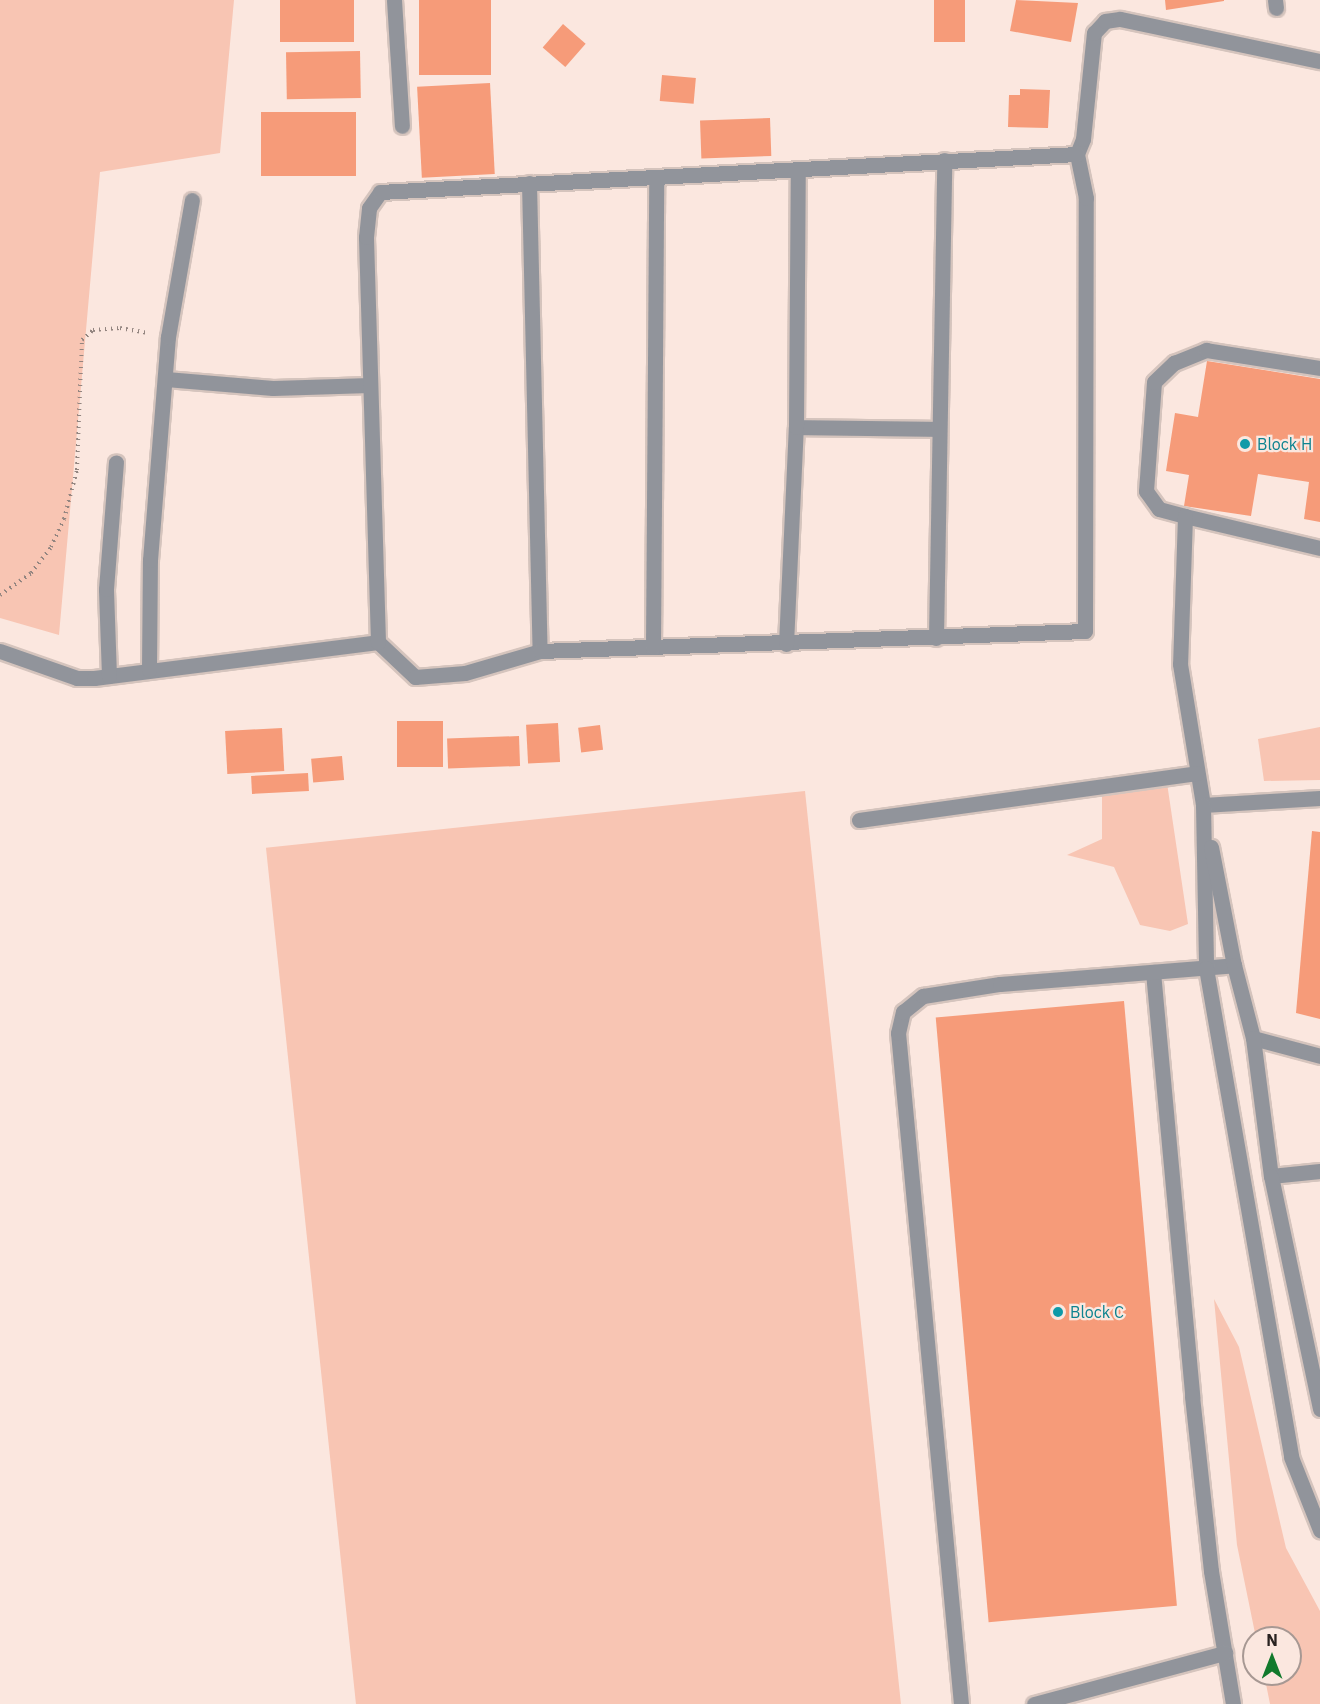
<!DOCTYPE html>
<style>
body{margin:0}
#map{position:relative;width:1320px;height:1704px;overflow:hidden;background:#fbe7df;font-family:"IBM Plex Sans",sans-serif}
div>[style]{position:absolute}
.green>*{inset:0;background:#f8c5b3;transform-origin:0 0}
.building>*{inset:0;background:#f69b79;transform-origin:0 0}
.path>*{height:4px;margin-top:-2px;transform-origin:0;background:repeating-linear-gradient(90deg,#938580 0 1.5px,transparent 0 6px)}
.roads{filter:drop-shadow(2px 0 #d5c4bd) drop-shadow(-2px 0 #d5c4bd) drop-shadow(0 2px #d5c4bd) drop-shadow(0 -2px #d5c4bd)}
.service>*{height:15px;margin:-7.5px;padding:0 7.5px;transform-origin:7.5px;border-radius:7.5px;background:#91949b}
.minor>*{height:15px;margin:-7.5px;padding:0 7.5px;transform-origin:7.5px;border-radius:7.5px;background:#91949b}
.dots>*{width:16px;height:16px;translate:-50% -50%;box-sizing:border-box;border:3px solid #fbe7df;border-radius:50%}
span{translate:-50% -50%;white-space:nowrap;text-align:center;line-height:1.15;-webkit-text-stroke:4.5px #fbe7df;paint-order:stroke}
.culture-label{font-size:16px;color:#0d838f}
.left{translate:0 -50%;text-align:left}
.north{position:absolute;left:1242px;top:1626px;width:60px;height:60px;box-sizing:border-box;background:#fbe7df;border:2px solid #a79893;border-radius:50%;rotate:0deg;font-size:16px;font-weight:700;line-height:24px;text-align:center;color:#292220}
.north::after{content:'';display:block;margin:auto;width:21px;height:27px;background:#12792c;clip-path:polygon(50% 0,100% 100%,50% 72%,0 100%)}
</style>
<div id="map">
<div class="green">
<i style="clip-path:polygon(0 0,234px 0,220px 153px,100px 172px,59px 635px,0 618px)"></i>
<i style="clip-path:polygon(1320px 727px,1320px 780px,1264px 781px,1258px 739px)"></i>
<i style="clip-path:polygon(1167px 783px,1188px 924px,1170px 931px,1140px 925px,1114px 867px,1067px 855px,1102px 839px,1102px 788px)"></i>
<i style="left:805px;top:791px;width:919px;height:542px;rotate:84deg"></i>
<i style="clip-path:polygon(1214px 1299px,1239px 1347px,1286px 1548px,1320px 1611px,1320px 1704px,1270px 1704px,1264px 1674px,1290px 1674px,1290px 1638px,1256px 1638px,1237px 1545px)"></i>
</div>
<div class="building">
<i style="left:280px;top:0;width:74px;height:42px"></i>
<i style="left:419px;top:0;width:72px;height:75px"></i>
<i style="left:934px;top:0;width:31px;height:42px"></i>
<i style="clip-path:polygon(1016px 0,1078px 3px,1071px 42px,1010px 31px)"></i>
<i style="clip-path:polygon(1165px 0,1224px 0,1224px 1px,1166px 10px)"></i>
<i style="left:563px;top:24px;width:30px;height:31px;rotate:41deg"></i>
<i style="left:360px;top:51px;width:47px;height:74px;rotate:89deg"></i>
<i style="left:662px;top:75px;width:34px;height:26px;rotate:5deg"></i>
<i style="left:490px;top:83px;width:91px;height:73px;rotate:87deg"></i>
<i style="clip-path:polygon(1020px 89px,1050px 90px,1048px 128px,1008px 127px,1009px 95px,1020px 95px)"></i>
<i style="left:261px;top:112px;width:95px;height:64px"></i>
<i style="left:770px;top:118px;width:38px;height:70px;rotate:88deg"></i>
<i style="clip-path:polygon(1207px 361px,1320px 379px,1320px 522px,1304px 519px,1309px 482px,1258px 474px,1251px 516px,1184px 506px,1189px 475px,1166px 471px,1175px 413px,1198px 417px)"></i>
<i style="left:397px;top:721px;width:46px;height:46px"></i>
<i style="left:558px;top:723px;width:39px;height:32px;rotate:87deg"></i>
<i style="left:600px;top:725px;width:25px;height:22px;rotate:83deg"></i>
<i style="left:282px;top:728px;width:43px;height:57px;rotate:87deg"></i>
<i style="left:519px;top:736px;width:30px;height:72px;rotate:88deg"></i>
<i style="left:342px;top:756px;width:24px;height:31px;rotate:85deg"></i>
<i style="left:308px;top:773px;width:18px;height:57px;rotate:87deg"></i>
<i style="clip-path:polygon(1312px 831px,1320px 832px,1320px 1019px,1296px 1013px)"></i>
<i style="left:1124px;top:1001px;width:607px;height:189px;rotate:85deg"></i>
</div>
<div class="path">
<i style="left:0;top:595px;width:38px;rotate:-35deg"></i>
<i style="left:31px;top:573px;width:33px;rotate:-52deg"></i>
<i style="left:51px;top:547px;width:31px;rotate:-65deg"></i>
<i style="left:64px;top:519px;width:51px;rotate:-75.1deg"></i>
<i style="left:77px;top:470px;width:130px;rotate:-87.8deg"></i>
<i style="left:82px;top:340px;width:15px;rotate:-42deg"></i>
<i style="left:93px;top:330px;width:27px;rotate:-4deg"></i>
<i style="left:120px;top:328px;width:27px;rotate:10deg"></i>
</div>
<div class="roads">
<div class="service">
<i style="left:394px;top:0;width:126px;rotate:86.4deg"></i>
<i style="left:1275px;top:0;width:8px;rotate:83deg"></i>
<i style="left:1185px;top:516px;width:27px;rotate:-165deg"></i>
<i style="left:1159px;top:509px;width:22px;rotate:-126deg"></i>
<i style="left:1146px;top:491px;width:109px;rotate:-85.8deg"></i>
<i style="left:1154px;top:382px;width:28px;rotate:-44deg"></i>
<i style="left:1174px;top:363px;width:35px;rotate:-22deg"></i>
<i style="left:1206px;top:350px;width:115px;rotate:9deg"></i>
<i style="left:1320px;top:548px;width:139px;rotate:-166.7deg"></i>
<i style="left:1185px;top:516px;width:148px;rotate:91.9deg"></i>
<i style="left:1180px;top:664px;width:143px;rotate:80.7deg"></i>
<i style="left:1203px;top:805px;width:117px;rotate:-3.4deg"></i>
<i style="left:859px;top:820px;width:341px;rotate:-7.9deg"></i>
<i style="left:1153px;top:972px;width:426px;rotate:84.7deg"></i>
<i style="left:1192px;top:1396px;width:176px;rotate:83.8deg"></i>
<i style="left:1211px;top:1571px;width:135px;rotate:80.6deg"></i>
<i style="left:1253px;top:1038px;width:69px;rotate:15deg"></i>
<i style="left:1271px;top:1176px;width:49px;rotate:-5.8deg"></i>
<i style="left:961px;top:1704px;width:674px;rotate:-95.36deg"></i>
<i style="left:898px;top:1033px;width:22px;rotate:-77deg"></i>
<i style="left:903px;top:1012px;width:26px;rotate:-39deg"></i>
<i style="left:923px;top:996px;width:78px;rotate:-8.9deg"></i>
<i style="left:1000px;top:984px;width:235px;rotate:-4.6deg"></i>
<i style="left:1034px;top:1704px;width:198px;rotate:-15deg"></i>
</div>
<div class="minor">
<i style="left:529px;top:183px;width:468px;rotate:88.7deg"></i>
<i style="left:166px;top:379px;width:107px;rotate:4.8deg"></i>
<i style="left:273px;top:388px;width:97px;rotate:-1.8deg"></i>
<i style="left:796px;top:427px;width:142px;rotate:0.8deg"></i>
<i style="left:936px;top:638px;width:478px;rotate:-89deg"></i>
<i style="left:378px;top:642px;width:51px;rotate:43.4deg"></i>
<i style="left:415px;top:677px;width:50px;rotate:-4.6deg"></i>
<i style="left:465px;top:673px;width:78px;rotate:-16.3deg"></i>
<i style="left:540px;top:651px;width:545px;rotate:-2.1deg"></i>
<i style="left:1085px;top:631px;width:433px;rotate:-89.9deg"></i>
<i style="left:1086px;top:198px;width:45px;rotate:-101.6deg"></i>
<i style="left:1077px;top:154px;width:16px;rotate:-68deg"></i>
<i style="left:1083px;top:139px;width:107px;rotate:-84.1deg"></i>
<i style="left:1094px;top:33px;width:16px;rotate:-47deg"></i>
<i style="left:1105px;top:21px;width:15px;rotate:-8deg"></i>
<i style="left:1120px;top:19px;width:204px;rotate:11.9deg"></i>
<i style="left:786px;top:644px;width:217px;rotate:-87.4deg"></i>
<i style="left:796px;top:427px;width:258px;rotate:-89.6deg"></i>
<i style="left:653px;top:647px;width:470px;rotate:-89.6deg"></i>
<i style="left:0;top:651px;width:82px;rotate:19.3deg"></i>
<i style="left:77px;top:678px;width:17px"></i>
<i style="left:94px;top:678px;width:286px;rotate:-7.2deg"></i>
<i style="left:378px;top:642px;width:405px;rotate:-91.7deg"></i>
<i style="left:366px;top:237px;width:29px;rotate:-84deg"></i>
<i style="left:369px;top:208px;width:19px;rotate:-55deg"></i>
<i style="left:380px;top:192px;width:698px;rotate:-3.12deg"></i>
<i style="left:149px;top:670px;width:110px;rotate:-89.5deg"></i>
<i style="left:150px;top:560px;width:224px;rotate:-85.4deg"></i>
<i style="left:168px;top:337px;width:139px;rotate:-80.1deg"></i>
<i style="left:109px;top:676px;width:87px;rotate:-92deg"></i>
<i style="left:106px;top:589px;width:127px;rotate:-85.5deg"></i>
<i style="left:1203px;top:805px;width:163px;rotate:88.9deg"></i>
<i style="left:1206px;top:968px;width:496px;rotate:80.1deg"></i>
<i style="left:1291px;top:1457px;width:79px;rotate:68.3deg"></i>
<i style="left:1211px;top:847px;width:120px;rotate:79deg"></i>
<i style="left:1234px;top:965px;width:75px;rotate:75.4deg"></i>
<i style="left:1253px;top:1038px;width:139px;rotate:82.6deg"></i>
<i style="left:1271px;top:1176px;width:238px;rotate:78.1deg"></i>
</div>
</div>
<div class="dots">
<i style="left:1245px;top:444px;background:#0f9aa8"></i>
<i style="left:1058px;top:1312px;background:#0f9aa8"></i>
</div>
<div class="culture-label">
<span class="left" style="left:1257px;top:444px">Block H</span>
<span class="left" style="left:1070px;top:1312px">Block C</span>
</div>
<div class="north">N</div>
</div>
